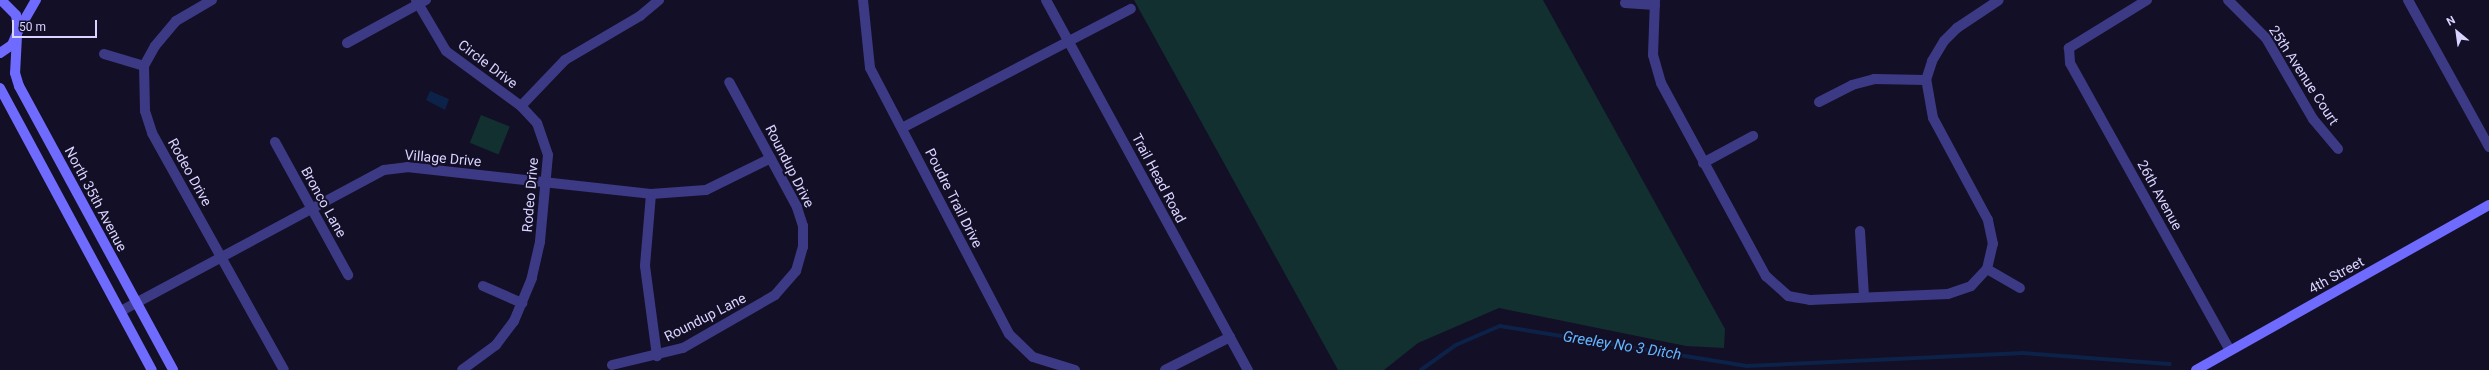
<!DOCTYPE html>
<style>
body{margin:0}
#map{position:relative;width:2489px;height:370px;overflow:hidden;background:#130f26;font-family:Roboto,sans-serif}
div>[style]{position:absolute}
.green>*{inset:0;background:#12302f;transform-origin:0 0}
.water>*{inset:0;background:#0c2248}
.stream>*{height:3.5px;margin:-1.75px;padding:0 1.75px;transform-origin:1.75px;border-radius:1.75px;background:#0c2248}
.street>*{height:10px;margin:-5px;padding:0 5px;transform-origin:5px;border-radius:5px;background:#3d3a85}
.secondary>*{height:10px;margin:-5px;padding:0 5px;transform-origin:5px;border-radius:5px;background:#6f6bff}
span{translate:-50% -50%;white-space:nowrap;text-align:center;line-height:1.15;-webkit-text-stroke:4px #130f26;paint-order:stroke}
.street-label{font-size:14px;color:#d9d4ff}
.water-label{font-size:15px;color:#62b6ff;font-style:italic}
.north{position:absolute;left:2437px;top:12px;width:40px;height:40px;-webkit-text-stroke:3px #130f26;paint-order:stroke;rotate:331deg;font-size:11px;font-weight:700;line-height:16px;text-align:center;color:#d9d4ff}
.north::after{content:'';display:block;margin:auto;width:14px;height:18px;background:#d9d4ff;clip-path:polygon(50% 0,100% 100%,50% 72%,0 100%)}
.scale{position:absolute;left:12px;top:20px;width:85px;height:18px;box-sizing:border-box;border:2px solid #d9d4ff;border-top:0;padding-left:5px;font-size:12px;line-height:14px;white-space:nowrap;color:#d9d4ff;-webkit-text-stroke:3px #130f26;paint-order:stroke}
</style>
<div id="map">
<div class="green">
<i style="clip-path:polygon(1134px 0,1543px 0,1725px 329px,1724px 348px,1686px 346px,1499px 308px,1418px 343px,1384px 370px,1338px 370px)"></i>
<i style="left:481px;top:115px;width:31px;height:30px;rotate:22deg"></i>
</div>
<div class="water">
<i style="clip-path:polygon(430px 91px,449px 99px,445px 110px,426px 100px)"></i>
</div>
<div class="stream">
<i style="left:1421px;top:370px;width:43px;rotate:-35.5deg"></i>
<i style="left:1456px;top:345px;width:48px;rotate:-23.4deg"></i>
<i style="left:1500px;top:326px;width:250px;rotate:9.2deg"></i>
<i style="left:1747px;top:366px;width:276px;rotate:-2.7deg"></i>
<i style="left:2023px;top:353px;width:147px;rotate:4.3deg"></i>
</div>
<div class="street">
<i style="left:212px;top:0;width:42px;rotate:149.7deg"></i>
<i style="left:176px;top:21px;width:33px;rotate:130deg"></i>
<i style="left:155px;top:46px;width:23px;rotate:119deg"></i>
<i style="left:144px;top:66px;width:45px;rotate:88.7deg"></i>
<i style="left:145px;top:111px;width:23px;rotate:72deg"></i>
<i style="left:152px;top:133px;width:271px;rotate:60.9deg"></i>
<i style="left:416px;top:0;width:59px;rotate:59.5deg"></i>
<i style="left:446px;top:51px;width:93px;rotate:36.3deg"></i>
<i style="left:521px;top:106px;width:23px;rotate:47deg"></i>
<i style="left:537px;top:123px;width:34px;rotate:71deg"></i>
<i style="left:548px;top:155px;width:87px;rotate:95.3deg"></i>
<i style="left:540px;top:242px;width:37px;rotate:103deg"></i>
<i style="left:532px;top:278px;width:47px;rotate:112.7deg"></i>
<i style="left:514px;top:321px;width:30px;rotate:127deg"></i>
<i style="left:496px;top:345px;width:42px;rotate:143.7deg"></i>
<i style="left:863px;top:0;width:68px;rotate:84.1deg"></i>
<i style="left:870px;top:68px;width:300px;rotate:62.4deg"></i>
<i style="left:1009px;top:334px;width:33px;rotate:44deg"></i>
<i style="left:1033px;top:357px;width:44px;rotate:17.2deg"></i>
<i style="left:1046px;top:0;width:422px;rotate:61.4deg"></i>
<i style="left:1655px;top:0;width:55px;rotate:92.1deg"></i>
<i style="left:1653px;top:55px;width:29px;rotate:74deg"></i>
<i style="left:1661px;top:83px;width:220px;rotate:61.5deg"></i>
<i style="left:1766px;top:276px;width:30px;rotate:42deg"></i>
<i style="left:1788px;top:296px;width:22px;rotate:10deg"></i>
<i style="left:1810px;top:300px;width:138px;rotate:-2.5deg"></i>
<i style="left:1948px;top:294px;width:24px;rotate:-19deg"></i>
<i style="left:1971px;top:286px;width:23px;rotate:-47deg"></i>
<i style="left:1987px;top:269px;width:26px;rotate:-77deg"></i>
<i style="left:1993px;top:244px;width:25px;rotate:-102deg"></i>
<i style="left:1988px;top:220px;width:116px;rotate:-118.3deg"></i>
<i style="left:1933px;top:118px;width:39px;rotate:-100deg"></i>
<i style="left:1926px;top:80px;width:20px;rotate:-72deg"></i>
<i style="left:1932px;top:61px;width:23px;rotate:-59deg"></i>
<i style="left:1944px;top:41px;width:18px;rotate:-45deg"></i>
<i style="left:1957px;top:28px;width:50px;rotate:-33.7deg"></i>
<i style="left:2147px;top:0;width:92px;rotate:148.4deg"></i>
<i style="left:2069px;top:48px;width:15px;rotate:86deg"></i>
<i style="left:2070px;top:63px;width:329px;rotate:60.9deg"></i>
<i style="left:2228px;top:0;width:54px;rotate:45deg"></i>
<i style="left:2266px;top:38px;width:94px;rotate:59.9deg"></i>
<i style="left:2313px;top:119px;width:39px;rotate:50deg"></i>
<i style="left:2408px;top:0;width:168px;rotate:61.1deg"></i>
<i style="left:1625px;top:3px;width:30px;rotate:4deg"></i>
<i style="left:347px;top:43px;width:90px;rotate:-28.6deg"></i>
<i style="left:104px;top:54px;width:42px;rotate:16.7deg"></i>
<i style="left:1819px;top:102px;width:37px;rotate:-27deg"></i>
<i style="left:1852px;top:85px;width:23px;rotate:-15deg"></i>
<i style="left:1874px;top:79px;width:52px;rotate:1.1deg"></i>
<i style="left:521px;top:106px;width:64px;rotate:-46.3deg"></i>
<i style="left:565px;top:60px;width:87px;rotate:-30.4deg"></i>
<i style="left:640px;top:16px;width:25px;rotate:-40deg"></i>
<i style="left:902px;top:128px;width:258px;rotate:-27.5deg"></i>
<i style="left:275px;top:142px;width:152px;rotate:61.2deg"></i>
<i style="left:1703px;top:163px;width:57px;rotate:-28.4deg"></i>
<i style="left:651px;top:194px;width:72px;rotate:94.8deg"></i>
<i style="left:645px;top:266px;width:91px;rotate:82.4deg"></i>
<i style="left:1860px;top:231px;width:66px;rotate:86.5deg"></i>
<i style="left:1987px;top:269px;width:38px;rotate:30deg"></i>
<i style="left:483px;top:286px;width:43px;rotate:23.6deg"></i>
<i style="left:121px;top:311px;width:298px;rotate:-28.2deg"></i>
<i style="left:384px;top:170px;width:23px;rotate:-7deg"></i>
<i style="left:407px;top:167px;width:245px;rotate:6.3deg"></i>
<i style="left:651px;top:194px;width:55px;rotate:-4.2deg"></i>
<i style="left:706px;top:190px;width:72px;rotate:-26.2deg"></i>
<i style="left:612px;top:365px;width:73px;rotate:-13.5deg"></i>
<i style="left:683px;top:348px;width:106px;rotate:-29.9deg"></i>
<i style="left:775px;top:295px;width:32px;rotate:-49deg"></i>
<i style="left:796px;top:271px;width:25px;rotate:-74deg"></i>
<i style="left:803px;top:247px;width:21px;rotate:-90deg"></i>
<i style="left:803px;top:226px;width:20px;rotate:-108deg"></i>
<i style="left:797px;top:207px;width:142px;rotate:-118.5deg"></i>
<i style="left:1165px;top:370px;width:73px;rotate:-26.9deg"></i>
</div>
<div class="secondary">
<i style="left:18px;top:31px;width:36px;rotate:-60deg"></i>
<i style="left:17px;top:36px;width:37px;rotate:93deg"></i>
<i style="left:15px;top:73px;width:14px;rotate:73deg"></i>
<i style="left:19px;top:86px;width:323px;rotate:61.5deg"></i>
<i style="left:0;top:53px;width:14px;rotate:-34deg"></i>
<i style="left:12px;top:45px;width:15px;rotate:-67deg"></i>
<i style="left:18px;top:31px;width:16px;rotate:-97deg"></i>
<i style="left:16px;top:15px;width:21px;rotate:-135deg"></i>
<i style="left:0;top:88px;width:320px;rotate:61.7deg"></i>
<i style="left:2196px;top:370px;width:336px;rotate:-29.4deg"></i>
</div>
<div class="street-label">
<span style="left:488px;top:64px;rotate:37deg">Circle Drive</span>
<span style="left:2304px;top:75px;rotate:57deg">25th Avenue Court</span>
<span style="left:443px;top:158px;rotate:5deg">Village Drive</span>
<span style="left:790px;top:166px;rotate:63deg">Roundup Drive</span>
<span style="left:190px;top:172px;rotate:61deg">Rodeo Drive</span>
<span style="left:1159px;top:178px;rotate:62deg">Trail Head Road</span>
<span style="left:530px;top:195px;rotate:-85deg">Rodeo Drive</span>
<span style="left:2160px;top:195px;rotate:61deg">26th Avenue</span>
<span style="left:954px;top:198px;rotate:63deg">Poudre Trail Drive</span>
<span style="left:96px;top:199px;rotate:62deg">North 35th Avenue</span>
<span style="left:324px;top:202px;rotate:61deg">Bronco Lane</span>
<span style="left:2336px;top:275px;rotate:-29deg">4th Street</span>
<span style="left:705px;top:317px;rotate:-27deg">Roundup Lane</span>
</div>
<div class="water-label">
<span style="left:1622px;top:346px;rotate:9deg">Greeley No 3 Ditch</span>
</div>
<div class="north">N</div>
<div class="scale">50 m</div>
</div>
